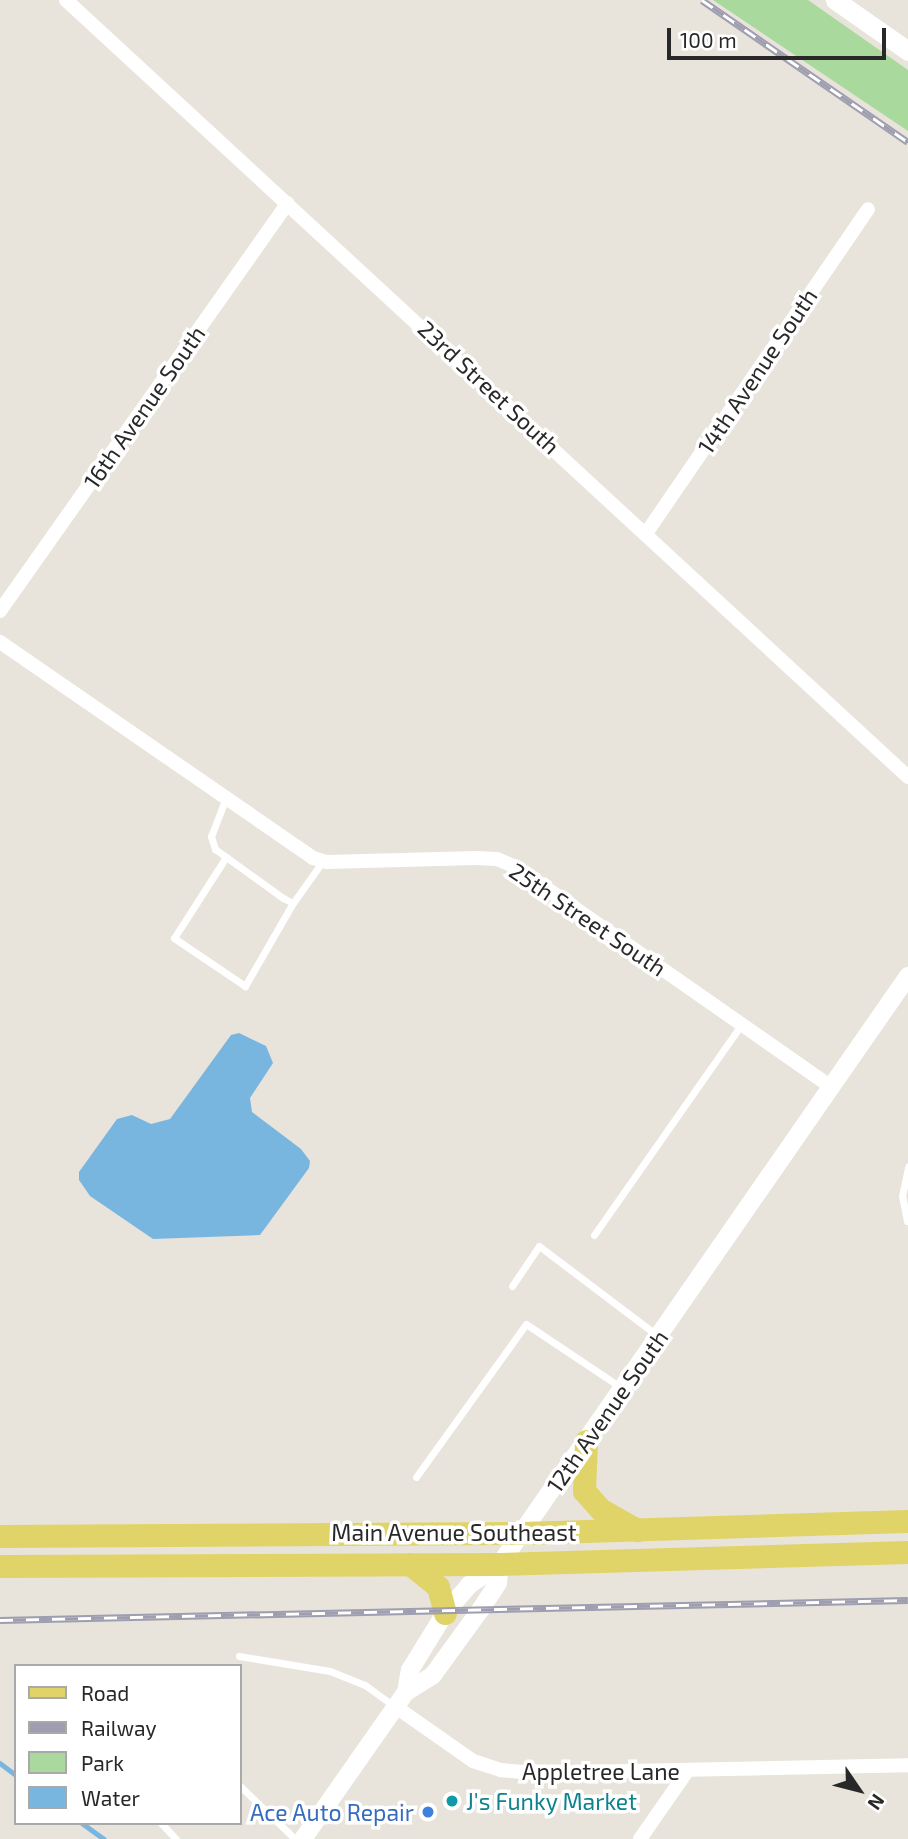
<!DOCTYPE html>
<style>
body{margin:0}
#map{position:relative;width:908px;height:1839px;overflow:hidden;background:#e8e4db;font-family:"Exo 2",sans-serif}
div>[style]{position:absolute}
.green>*{inset:0;background:#a9d99d}
.water>*{inset:0;background:#78b6e0}
.stream>*{height:4.5px;margin:-2.25px;padding:0 2.25px;transform-origin:2.25px;border-radius:2.25px;background:#78b6e0}
.service>*{height:7px;margin:-3.5px;padding:0 3.5px;transform-origin:3.5px;border-radius:3.5px;background:#fff}
.minor>*{height:14px;margin:-7px;padding:0 7px;transform-origin:7px;border-radius:7px;background:#fff}
.tertiary>*{height:18px;margin:-9px;padding:0 9px;transform-origin:9px;border-radius:9px;background:#fff}
.secondary>*{height:19px;margin:-9.5px;padding:0 9.5px;transform-origin:9.5px;border-radius:9.5px;background:#fff}
.primary>*{height:23px;margin:-11.5px;padding:0 11.5px;transform-origin:11.5px;border-radius:11.5px;background:#e0d468}
.rail>*{height:7px;margin-top:-3.5px;transform-origin:0;background:repeating-linear-gradient(90deg,#fff 0 13px,#9e9eb0 0 26px);box-sizing:border-box;border-block:2px solid #9e9eb0}
.dots>*{width:19px;height:19px;translate:-50% -50%;box-sizing:border-box;border:4px solid #fff;border-radius:50%}
span{translate:-50% -50%;white-space:nowrap;text-align:center;line-height:1.15;-webkit-text-stroke:7px #fff;paint-order:stroke}
.street-label{font-size:23px;color:#282828}
.culture-label{font-size:23px;color:#0d838f}
.left{translate:0 -50%;text-align:left}
.shop-label{font-size:23px;color:#366cbe}
.right{translate:-100% -50%;text-align:right}
.legend{position:absolute;left:14px;top:1664px;width:228px;height:161px;box-sizing:border-box;background:#fff;border:2px solid #a9a9a9;margin:0;padding:9px 12px;list-style:none;font-size:21px;color:#282828}
.legend li{display:flex;align-items:center;gap:14px;height:35px}
.legend b{width:35px;border:2px solid #a9a9a9}
.north{position:absolute;left:824px;top:1755px;width:70px;height:70px;-webkit-text-stroke:5px #fff;paint-order:stroke;rotate:125deg;font-size:19px;font-weight:700;line-height:28px;text-align:center;color:#282828}
.north::after{content:'';display:block;margin:auto;width:24px;height:32px;background:#282828;clip-path:polygon(50% 0,100% 100%,50% 72%,0 100%)}
.scale{position:absolute;left:667px;top:28px;width:219px;height:32px;box-sizing:border-box;border:4px solid #282828;border-top:0;padding-left:9px;font-size:21px;line-height:24px;white-space:nowrap;color:#282828;-webkit-text-stroke:5px #fff;paint-order:stroke}
</style>
<div id="map">
<div class="green">
<i style="clip-path:polygon(713px 0,808px 0,908px 70px,908px 131px)"></i>
</div>
<div class="water">
<i style="clip-path:polygon(239px 1033px,266px 1046px,273px 1063px,250px 1098px,252px 1112px,301px 1149px,310px 1161px,309px 1168px,260px 1235px,153px 1239px,90px 1196px,79px 1180px,79px 1172px,117px 1119px,132px 1115px,151px 1124px,170px 1119px,231px 1035px)"></i>
</div>
<div class="stream">
<i style="left:0;top:1763px;width:20px;rotate:37deg"></i>
<i style="left:82px;top:1823px;width:27px;rotate:36deg"></i>
</div>
<div class="service">
<i style="left:225px;top:800px;width:39px;rotate:111deg"></i>
<i style="left:211px;top:836px;width:14px;rotate:73deg"></i>
<i style="left:215px;top:849px;width:84px;rotate:35.8deg"></i>
<i style="left:283px;top:898px;width:11px;rotate:27deg"></i>
<i style="left:293px;top:903px;width:50px;rotate:-54.7deg"></i>
<i style="left:226px;top:857px;width:96px;rotate:122.7deg"></i>
<i style="left:174px;top:938px;width:86px;rotate:34.1deg"></i>
<i style="left:245px;top:986px;width:96px;rotate:-60deg"></i>
<i style="left:907px;top:1221px;width:25px;rotate:-101deg"></i>
<i style="left:902px;top:1196px;width:30px;rotate:-78deg"></i>
<i style="left:594px;top:1235px;width:256px;rotate:-55deg"></i>
<i style="left:512px;top:1286px;width:48px;rotate:-56deg"></i>
<i style="left:539px;top:1246px;width:149px;rotate:37.1deg"></i>
<i style="left:416px;top:1477px;width:188px;rotate:-54.3deg"></i>
<i style="left:526px;top:1324px;width:115px;rotate:33.7deg"></i>
<i style="left:239px;top:1656px;width:92px;rotate:9.4deg"></i>
<i style="left:330px;top:1671px;width:38px;rotate:22deg"></i>
<i style="left:365px;top:1685px;width:37px;rotate:36deg"></i>
<i style="left:240px;top:1786px;width:76px;rotate:43.9deg"></i>
<i style="left:161px;top:1823px;width:22px;rotate:47deg"></i>
</div>
<div class="minor">
<i style="left:66px;top:0;width:1146px;rotate:42.7deg"></i>
<i style="left:647px;top:532px;width:391px;rotate:-55.6deg"></i>
<i style="left:0;top:611px;width:499px;rotate:-54.8deg"></i>
<i style="left:0;top:642px;width:380px;rotate:34.6deg"></i>
<i style="left:313px;top:858px;width:15px;rotate:16deg"></i>
<i style="left:327px;top:862px;width:149px;rotate:-1.5deg"></i>
<i style="left:476px;top:858px;width:21px;rotate:3deg"></i>
<i style="left:497px;top:859px;width:21px;rotate:23deg"></i>
<i style="left:516px;top:867px;width:384px;rotate:34.9deg"></i>
<i style="left:396px;top:1707px;width:94px;rotate:35deg"></i>
<i style="left:473px;top:1761px;width:28px;rotate:18deg"></i>
<i style="left:500px;top:1770px;width:32px;rotate:5deg"></i>
<i style="left:532px;top:1773px;width:376px;rotate:-1.2deg"></i>
<i style="left:640px;top:1839px;width:84px;rotate:-55.2deg"></i>
</div>
<div class="tertiary">
<i style="left:406px;top:1692px;width:22px;rotate:-80deg"></i>
<i style="left:410px;top:1670px;width:67px;rotate:-58.4deg"></i>
<i style="left:445px;top:1613px;width:37px;rotate:-49deg"></i>
<i style="left:469px;top:1585px;width:37px;rotate:-34deg"></i>
<i style="left:303px;top:1839px;width:179px;rotate:-55deg"></i>
<i style="left:406px;top:1692px;width:32px;rotate:-32deg"></i>
<i style="left:433px;top:1675px;width:82px;rotate:-54deg"></i>
<i style="left:481px;top:1609px;width:31px;rotate:-57deg"></i>
<i style="left:498px;top:1583px;width:19px;rotate:-84deg"></i>
<i style="left:500px;top:1564px;width:716px;rotate:-55.24deg"></i>
</div>
<div class="secondary">
<i style="left:835px;top:0;width:89px;rotate:34.9deg"></i>
</div>
<div class="primary">
<i style="left:586px;top:1441px;width:50px;rotate:92.3deg"></i>
<i style="left:584px;top:1491px;width:24px;rotate:48deg"></i>
<i style="left:600px;top:1509px;width:43px;rotate:29.6deg"></i>
<i style="left:0;top:1536px;width:522px;rotate:-0.33deg"></i>
<i style="left:522px;top:1533px;width:386px;rotate:-1.8deg"></i>
<i style="left:410px;top:1564px;width:36px;rotate:39deg"></i>
<i style="left:438px;top:1587px;width:27px;rotate:75deg"></i>
<i style="left:0;top:1566px;width:500px;rotate:-0.23deg"></i>
<i style="left:500px;top:1564px;width:408px;rotate:-1.7deg"></i>
</div>
<div class="rail">
<i style="left:702px;top:0;width:250px;rotate:34.6deg"></i>
<i style="left:0;top:1620px;width:908px;rotate:-1.26deg"></i>
</div>
<div class="dots">
<i style="left:452px;top:1801px;background:#0f9aa8"></i>
<i style="left:428px;top:1812px;background:#3f7fe0"></i>
</div>
<div class="street-label">
<span style="left:757px;top:371px;rotate:-56deg">14th Avenue South</span>
<span style="left:489px;top:387px;rotate:43deg">23rd Street South</span>
<span style="left:144px;top:407px;rotate:-55deg">16th Avenue South</span>
<span style="left:588px;top:919px;rotate:34deg">25th Street South</span>
<span style="left:607px;top:1411px;rotate:-55deg">12th Avenue South</span>
<span style="left:454px;top:1532px">Main Avenue Southeast</span>
<span style="left:601px;top:1771px">Appletree Lane</span>
</div>
<div class="culture-label">
<span class="left" style="left:466px;top:1801px">J's Funky Market</span>
</div>
<div class="shop-label">
<span class="right" style="left:414px;top:1812px">Ace Auto Repair</span>
</div>
<ul class="legend">
<li><b style="height:9px;background:#e0d468"></b>Road</li>
<li><b style="height:9px;background:#9e9eb0"></b>Railway</li>
<li><b style="height:19px;background:#a9d99d"></b>Park</li>
<li><b style="height:19px;background:#78b6e0"></b>Water</li>
</ul>
<div class="north">N</div>
<div class="scale">100 m</div>
</div>
